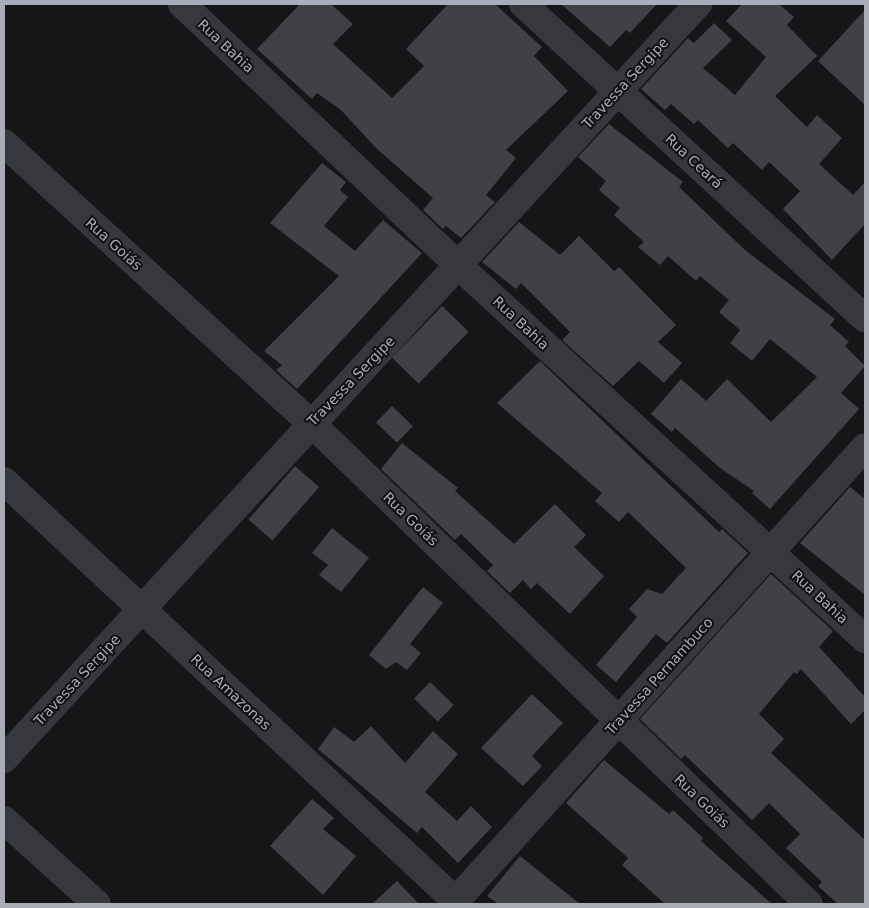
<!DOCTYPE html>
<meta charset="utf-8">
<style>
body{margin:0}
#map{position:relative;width:869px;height:908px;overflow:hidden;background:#161618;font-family:"DejaVu Sans",sans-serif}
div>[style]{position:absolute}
.building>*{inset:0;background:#404145;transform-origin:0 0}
.minor>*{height:28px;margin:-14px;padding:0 14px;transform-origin:14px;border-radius:14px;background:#37383d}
span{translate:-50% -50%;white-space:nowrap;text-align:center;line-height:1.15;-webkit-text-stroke:4px #111113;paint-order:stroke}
.street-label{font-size:14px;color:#a8adb8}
.frame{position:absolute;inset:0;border:5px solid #a8adb8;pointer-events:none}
</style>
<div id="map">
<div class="building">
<i style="clip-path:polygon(300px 4px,331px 4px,353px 24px,333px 44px,392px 98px,424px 66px,406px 49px,448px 4px,495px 4px,542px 47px,534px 56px,568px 91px,506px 150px,516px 158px,486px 195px,495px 202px,461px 238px,446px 226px,443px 229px,423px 210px,433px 198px,376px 148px,341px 110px,317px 93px,312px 99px,257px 49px)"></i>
<i style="clip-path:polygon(561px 4px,657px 4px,630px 33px,626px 30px,610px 47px)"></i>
<i style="clip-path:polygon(742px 4px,779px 4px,794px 17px,787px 25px,817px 56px,775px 96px,807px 127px,817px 115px,842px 138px,819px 164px,853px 195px,865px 182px,865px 224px,832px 260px,783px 209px,800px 191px,769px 162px,762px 170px,733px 143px,728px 148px,698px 120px,694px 124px,671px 104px,665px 110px,641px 89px,688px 38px,694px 43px,714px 23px,732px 40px,703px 68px,735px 95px,766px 57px,726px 21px)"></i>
<i style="clip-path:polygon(865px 10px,865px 105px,818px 61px)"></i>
<i style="clip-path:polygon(609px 124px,683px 182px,679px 187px,745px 250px,835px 319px,830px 325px,849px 342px,845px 346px,865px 366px,841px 393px,859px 409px,770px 509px,752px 493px,754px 491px,720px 468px,675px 428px,672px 432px,651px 414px,681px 379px,706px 401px,727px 379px,771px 422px,817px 377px,770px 339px,752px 361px,730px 343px,740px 330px,719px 312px,729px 300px,700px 276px,696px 281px,668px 256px,660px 265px,638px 247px,644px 242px,614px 215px,620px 208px,599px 190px,606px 181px,578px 157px)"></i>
<i style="clip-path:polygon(322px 163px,346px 182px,340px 190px,348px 197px,324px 226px,355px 251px,383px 220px,422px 253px,297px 389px,276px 370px,282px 365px,264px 351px,339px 276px,270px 223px)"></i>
<i style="clip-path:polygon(519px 222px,560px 255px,579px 236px,614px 271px,619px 267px,676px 325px,658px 342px,682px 363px,664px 383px,639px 361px,613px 386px,562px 340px,570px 332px,521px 283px,516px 289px,482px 262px)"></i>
<i style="left:442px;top:306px;width:37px;height:72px;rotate:44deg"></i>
<i style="clip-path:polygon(540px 361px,719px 532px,722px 529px,748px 553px,667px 643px,656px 634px,616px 682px,596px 665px,637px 617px,629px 609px,647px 589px,662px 594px,686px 568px,628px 512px,619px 522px,595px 501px,602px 493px,497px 403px)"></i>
<i style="left:392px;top:406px;width:29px;height:23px;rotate:44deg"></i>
<i style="clip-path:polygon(402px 443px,458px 488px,455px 491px,514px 544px,555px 504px,586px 535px,574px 547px,604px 576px,570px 614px,537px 583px,531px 589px,523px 580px,510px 593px,487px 571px,493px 565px,461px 534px,455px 540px,381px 469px)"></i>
<i style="left:295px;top:466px;width:32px;height:71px;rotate:41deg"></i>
<i style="clip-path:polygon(850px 487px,865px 499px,865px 595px,800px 543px)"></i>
<i style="clip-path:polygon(332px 528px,369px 558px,341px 592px,319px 575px,328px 565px,312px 553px)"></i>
<i style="clip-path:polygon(771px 574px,833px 631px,819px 647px,865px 697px,865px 710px,851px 724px,801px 669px,797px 674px,794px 672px,759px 714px,784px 739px,771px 753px,865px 840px,865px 904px,838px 904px,818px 886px,822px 882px,786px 848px,800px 834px,769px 803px,752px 820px,685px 755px,681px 759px,640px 719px)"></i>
<i style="clip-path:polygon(423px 587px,443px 603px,410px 644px,421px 653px,407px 670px,396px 662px,386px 669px,369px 655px)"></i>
<i style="left:430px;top:682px;width:33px;height:23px;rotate:44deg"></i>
<i style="clip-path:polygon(532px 694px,563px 723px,532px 756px,542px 766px,523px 786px,481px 748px)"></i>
<i style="clip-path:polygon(371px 726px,405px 763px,433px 731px,458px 754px,425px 792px,457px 821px,471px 806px,492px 827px,458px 863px,422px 827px,417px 833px,318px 749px,334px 727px,354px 742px)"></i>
<i style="clip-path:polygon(604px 760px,669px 814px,673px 810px,703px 838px,701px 841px,772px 904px,665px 904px,622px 865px,628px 858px,566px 803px)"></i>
<i style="clip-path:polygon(312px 799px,334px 818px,323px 829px,356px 856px,323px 895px,270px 846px)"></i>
<i style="clip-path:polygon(520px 856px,580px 904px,498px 904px,487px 896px)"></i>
<i style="clip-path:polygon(397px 881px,419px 904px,372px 904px)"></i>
</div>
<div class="minor">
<i style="left:182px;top:4px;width:383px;rotate:43.4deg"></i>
<i style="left:460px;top:267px;width:550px;rotate:42.57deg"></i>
<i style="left:523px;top:4px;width:464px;rotate:42.6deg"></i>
<i style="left:4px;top:143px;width:416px;rotate:42.4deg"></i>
<i style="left:311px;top:423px;width:692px;rotate:44.01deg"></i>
<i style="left:4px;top:481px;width:621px;rotate:42.91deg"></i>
<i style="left:4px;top:759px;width:1026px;rotate:-47.41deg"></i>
<i style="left:4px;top:820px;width:125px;rotate:42.1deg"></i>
<i style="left:453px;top:904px;width:615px;rotate:-47.96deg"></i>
</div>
<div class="street-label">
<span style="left:226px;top:46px;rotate:43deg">Rua Bahia</span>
<span style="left:625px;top:83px;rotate:-47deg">Travessa Sergipe</span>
<span style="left:694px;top:161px;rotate:43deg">Rua Ceará</span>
<span style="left:114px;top:244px;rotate:42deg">Rua Goiás</span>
<span style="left:521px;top:323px;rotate:43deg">Rua Bahia</span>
<span style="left:351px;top:381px;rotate:-46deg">Travessa Sergipe</span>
<span style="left:411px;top:519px;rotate:44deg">Rua Goiás</span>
<span style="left:820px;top:597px;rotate:43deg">Rua Bahia</span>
<span style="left:659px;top:676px;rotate:-48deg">Travessa Pernambuco</span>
<span style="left:77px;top:680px;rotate:-47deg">Travessa Sergipe</span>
<span style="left:231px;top:692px;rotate:43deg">Rua Amazonas</span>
<span style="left:702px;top:801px;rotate:44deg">Rua Goiás</span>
</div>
<div class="frame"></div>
</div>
